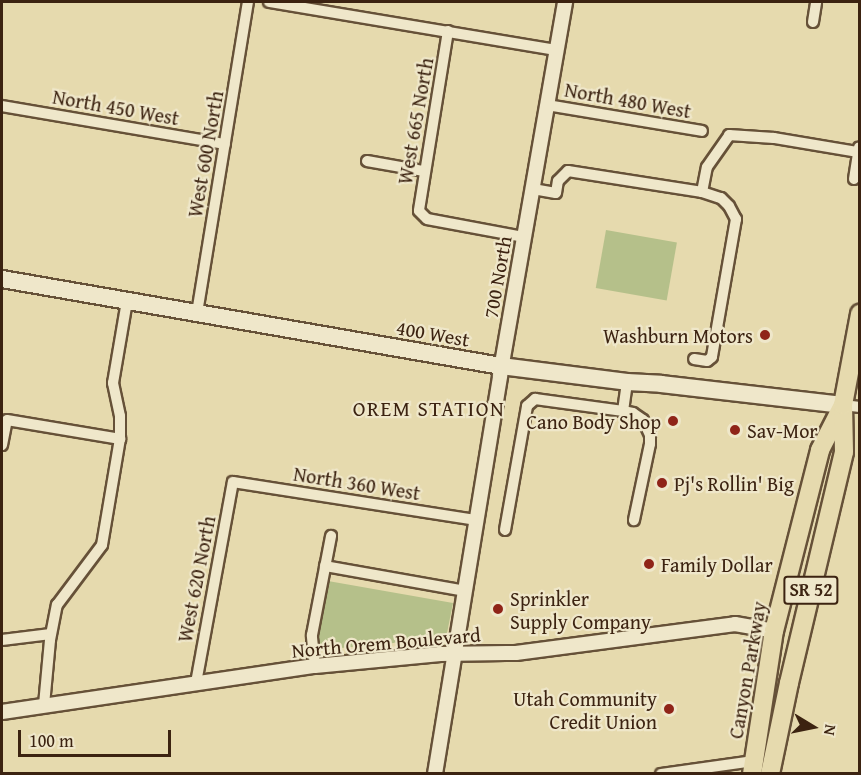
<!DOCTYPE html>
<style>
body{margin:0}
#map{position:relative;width:861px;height:775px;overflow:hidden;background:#e6daae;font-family:"Gentium Book Plus",serif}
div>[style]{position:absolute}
.green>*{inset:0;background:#b5c08a;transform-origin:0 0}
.roads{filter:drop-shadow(2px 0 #665138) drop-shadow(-2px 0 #665138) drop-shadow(0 2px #665138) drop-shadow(0 -2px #665138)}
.minor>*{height:10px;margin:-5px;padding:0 5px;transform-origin:5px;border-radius:5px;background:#efe7ca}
.tertiary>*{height:14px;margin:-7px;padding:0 7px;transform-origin:7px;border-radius:7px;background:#efe7ca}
.secondary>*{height:16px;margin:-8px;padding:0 8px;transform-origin:8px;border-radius:8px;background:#efe7ca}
.trunk>*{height:18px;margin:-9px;padding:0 9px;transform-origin:9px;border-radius:9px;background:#e6daae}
.dots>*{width:16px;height:16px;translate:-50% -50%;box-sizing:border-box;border:3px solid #efe7ca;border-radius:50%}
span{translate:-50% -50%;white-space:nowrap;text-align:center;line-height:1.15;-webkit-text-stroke:4.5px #efe7ca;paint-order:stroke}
.shield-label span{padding:2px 4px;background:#efe7ca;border:2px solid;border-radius:4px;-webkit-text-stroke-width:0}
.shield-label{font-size:18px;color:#3c2311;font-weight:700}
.street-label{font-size:20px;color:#3c2311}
.poi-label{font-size:20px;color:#3c2311}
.right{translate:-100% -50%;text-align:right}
.left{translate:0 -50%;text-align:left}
.neighbourhood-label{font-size:21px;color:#3c2311;letter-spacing:1.5px}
.frame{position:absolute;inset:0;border:3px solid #3c2311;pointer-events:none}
.north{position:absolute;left:783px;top:697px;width:60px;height:60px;-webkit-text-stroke:4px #efe7ca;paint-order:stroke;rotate:100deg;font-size:16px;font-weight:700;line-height:24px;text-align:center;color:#3c2311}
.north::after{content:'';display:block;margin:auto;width:21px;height:27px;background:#3c2311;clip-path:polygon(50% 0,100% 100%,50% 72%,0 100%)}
.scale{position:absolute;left:18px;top:730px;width:153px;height:27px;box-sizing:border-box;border:3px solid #3c2311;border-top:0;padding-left:8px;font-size:18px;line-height:21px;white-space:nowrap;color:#3c2311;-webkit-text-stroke:4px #efe7ca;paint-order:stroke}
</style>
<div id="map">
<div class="green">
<i style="left:606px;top:230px;width:72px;height:59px;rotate:10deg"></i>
<i style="clip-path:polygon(328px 581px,453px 603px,446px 638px,320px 650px,318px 631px)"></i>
</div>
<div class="roads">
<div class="minor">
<i style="left:269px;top:2px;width:292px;rotate:9.5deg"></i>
<i style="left:813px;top:22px;width:20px;rotate:-81deg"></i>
<i style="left:448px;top:31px;width:182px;rotate:99.2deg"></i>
<i style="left:419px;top:211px;width:11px;rotate:45deg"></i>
<i style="left:427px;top:219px;width:99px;rotate:10.5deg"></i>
<i style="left:547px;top:105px;width:157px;rotate:9.5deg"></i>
<i style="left:2px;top:106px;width:226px;rotate:9.7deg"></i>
<i style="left:367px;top:161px;width:58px;rotate:10deg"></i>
<i style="left:854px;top:179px;width:32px;rotate:-81deg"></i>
<i style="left:533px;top:189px;width:23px;rotate:10deg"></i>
<i style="left:556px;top:193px;width:12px;rotate:-81deg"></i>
<i style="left:558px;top:181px;width:14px;rotate:-45deg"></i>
<i style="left:568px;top:171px;width:136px;rotate:8.9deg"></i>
<i style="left:702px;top:192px;width:20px;rotate:18deg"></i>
<i style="left:721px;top:198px;width:11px;rotate:45deg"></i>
<i style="left:729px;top:206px;width:15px;rotate:62deg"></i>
<i style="left:736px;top:219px;width:140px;rotate:99.9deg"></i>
<i style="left:712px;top:357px;width:6px;rotate:141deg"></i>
<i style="left:707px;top:361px;width:13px;rotate:-171deg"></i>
<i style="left:702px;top:192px;width:25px;rotate:-79deg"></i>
<i style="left:707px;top:167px;width:39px;rotate:-55deg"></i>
<i style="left:729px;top:135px;width:45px;rotate:3.8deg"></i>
<i style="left:774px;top:138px;width:85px;rotate:9.5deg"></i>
<i style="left:197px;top:313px;width:315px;rotate:-80.7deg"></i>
<i style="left:843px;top:405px;width:17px;rotate:7deg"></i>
<i style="left:623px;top:411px;width:29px;rotate:-82deg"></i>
<i style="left:2px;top:445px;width:25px;rotate:-79deg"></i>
<i style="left:7px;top:420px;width:115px;rotate:9.5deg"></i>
<i style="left:505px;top:530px;width:126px;rotate:-79.9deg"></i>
<i style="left:527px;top:406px;width:11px;rotate:-41deg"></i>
<i style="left:535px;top:399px;width:89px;rotate:7.8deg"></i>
<i style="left:623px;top:411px;width:10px;rotate:11deg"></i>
<i style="left:633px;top:413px;width:12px;rotate:35deg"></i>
<i style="left:643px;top:420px;width:17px;rotate:65deg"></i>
<i style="left:650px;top:435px;width:9px;rotate:90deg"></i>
<i style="left:650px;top:444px;width:78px;rotate:101.9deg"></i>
<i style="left:325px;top:566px;width:142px;rotate:10.1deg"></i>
<i style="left:2px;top:640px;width:49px;rotate:-7deg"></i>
<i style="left:315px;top:666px;width:31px;rotate:-96deg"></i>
<i style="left:312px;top:635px;width:101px;rotate:-79.1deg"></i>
<i style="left:196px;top:683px;width:204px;rotate:-79.6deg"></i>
<i style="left:233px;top:482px;width:245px;rotate:8.9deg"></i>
<i style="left:44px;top:705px;width:65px;rotate:-84.7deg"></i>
<i style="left:50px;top:640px;width:36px;rotate:-79deg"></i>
<i style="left:57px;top:605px;width:75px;rotate:-53.1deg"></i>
<i style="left:102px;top:545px;width:108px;rotate:-80.4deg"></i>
<i style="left:120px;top:439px;width:23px;rotate:-90deg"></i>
<i style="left:120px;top:416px;width:34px;rotate:-102deg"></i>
<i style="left:113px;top:383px;width:83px;rotate:-80.3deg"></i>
<i style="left:661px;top:774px;width:94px;rotate:-8deg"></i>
</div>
<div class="tertiary">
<i style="left:2px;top:712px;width:316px;rotate:-8.4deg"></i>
<i style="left:315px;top:666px;width:126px;rotate:-5.5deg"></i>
<i style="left:440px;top:654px;width:76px;rotate:-0.8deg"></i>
<i style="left:516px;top:653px;width:221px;rotate:-7.5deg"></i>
<i style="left:735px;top:624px;width:40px;rotate:10deg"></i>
<i style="left:435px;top:774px;width:404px;rotate:-80.7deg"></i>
<i style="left:500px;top:375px;width:379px;rotate:-80.1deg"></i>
</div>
<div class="secondary">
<i style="left:2px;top:279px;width:507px;rotate:9.89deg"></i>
<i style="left:501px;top:366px;width:127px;rotate:7.2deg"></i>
<i style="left:627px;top:382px;width:34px;rotate:3deg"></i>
<i style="left:661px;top:384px;width:183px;rotate:6.6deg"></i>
</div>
<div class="trunk">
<i style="left:752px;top:774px;width:145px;rotate:-81.3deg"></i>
<i style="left:774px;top:631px;width:187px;rotate:-75.7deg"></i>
<i style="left:820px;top:450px;width:48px;rotate:-62.9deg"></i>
<i style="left:770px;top:774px;width:93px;rotate:-78.2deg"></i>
<i style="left:789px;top:683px;width:237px;rotate:-76.6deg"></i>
<i style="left:844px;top:452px;width:47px;rotate:-91.2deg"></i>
<i style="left:843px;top:405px;width:93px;rotate:-79.4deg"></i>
</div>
</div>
<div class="dots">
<i style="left:765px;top:335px;background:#8f2418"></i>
<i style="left:673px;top:421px;background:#8f2418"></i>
<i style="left:735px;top:430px;background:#8f2418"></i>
<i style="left:662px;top:483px;background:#8f2418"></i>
<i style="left:649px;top:564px;background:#8f2418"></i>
<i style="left:498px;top:609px;background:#8f2418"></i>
<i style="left:669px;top:709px;background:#8f2418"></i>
</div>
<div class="shield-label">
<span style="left:811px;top:590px">SR 52</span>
</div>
<div class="street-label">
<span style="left:628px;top:100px;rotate:10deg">North 480 West</span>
<span style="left:116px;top:107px;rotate:10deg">North 450 West</span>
<span style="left:415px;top:121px;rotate:-80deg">West 665 North</span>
<span style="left:205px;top:154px;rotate:-80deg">West 600 North</span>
<span style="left:497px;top:277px;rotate:-80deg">700 North</span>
<span style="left:433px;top:333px;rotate:10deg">400 West</span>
<span style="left:357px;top:483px;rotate:9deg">North 360 West</span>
<span style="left:196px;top:579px;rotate:-79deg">West 620 North</span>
<span style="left:386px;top:642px;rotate:-5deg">North Orem Boulevard</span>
<span style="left:747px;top:670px;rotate:-80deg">Canyon Parkway</span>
</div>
<div class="poi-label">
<span class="right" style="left:753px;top:335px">Washburn Motors</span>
<span class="right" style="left:661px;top:421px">Cano Body Shop</span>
<span class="left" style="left:747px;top:430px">Sav-Mor</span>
<span class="left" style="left:674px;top:483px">Pj's Rollin' Big</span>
<span class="left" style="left:661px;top:564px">Family Dollar</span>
<span class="left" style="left:510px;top:610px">Sprinkler<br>Supply Company</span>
<span class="right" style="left:657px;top:710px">Utah Community<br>Credit Union</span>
</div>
<div class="neighbourhood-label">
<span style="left:429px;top:409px">OREM STATION</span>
</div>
<div class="frame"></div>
<div class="north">N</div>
<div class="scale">100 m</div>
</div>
